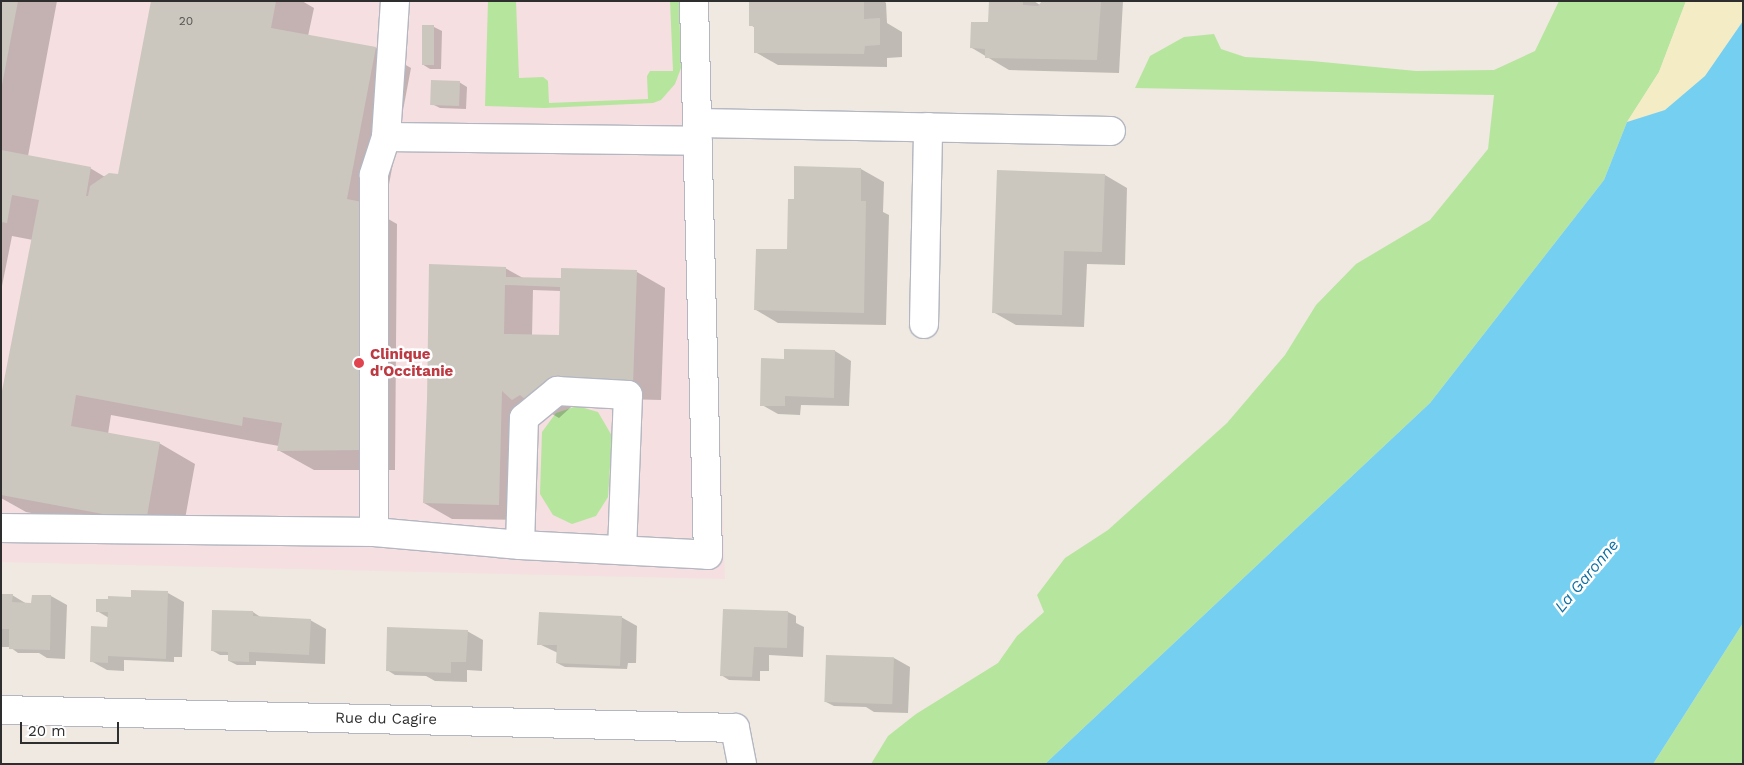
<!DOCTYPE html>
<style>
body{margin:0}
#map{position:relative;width:1744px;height:765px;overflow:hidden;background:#efe9e1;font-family:"Work Sans",sans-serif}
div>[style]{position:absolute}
.medical>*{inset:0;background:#f5dfe0}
.green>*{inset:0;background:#b6e59e}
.sand>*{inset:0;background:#f3ecc5}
.water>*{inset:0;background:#75cff0}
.shadow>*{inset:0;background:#0003}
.building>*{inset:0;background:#cbc7bf;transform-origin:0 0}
.roads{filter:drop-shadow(1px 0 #b4b7c1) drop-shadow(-1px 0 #b4b7c1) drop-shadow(0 1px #b4b7c1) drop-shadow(0 -1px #b4b7c1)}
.minor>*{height:28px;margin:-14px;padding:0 14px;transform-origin:14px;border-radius:14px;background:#fff}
.dots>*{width:14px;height:14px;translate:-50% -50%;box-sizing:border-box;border:2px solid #fff;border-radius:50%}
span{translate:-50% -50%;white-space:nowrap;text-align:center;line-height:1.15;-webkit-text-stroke:5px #fff;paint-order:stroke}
.number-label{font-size:12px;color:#555452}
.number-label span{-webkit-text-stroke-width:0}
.health-label{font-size:15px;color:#be3a42;font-weight:700}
.left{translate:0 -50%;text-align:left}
.street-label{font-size:15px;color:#2e2e2e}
.water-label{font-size:16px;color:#0d6fa3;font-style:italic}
.frame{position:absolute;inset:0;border:2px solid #2e2e2e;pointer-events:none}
.scale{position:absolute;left:20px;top:722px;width:99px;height:22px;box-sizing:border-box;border:2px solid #2e2e2e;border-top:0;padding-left:6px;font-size:15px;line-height:18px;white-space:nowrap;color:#2e2e2e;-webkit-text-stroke:4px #fff;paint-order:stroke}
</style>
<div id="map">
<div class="medical">
<i style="clip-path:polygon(1px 1px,708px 1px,711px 164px,725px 579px,1px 562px)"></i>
</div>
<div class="green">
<i style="clip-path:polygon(488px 1px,516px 1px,519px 78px,543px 77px,548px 81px,549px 103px,648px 99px,647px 76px,650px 71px,673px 71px,670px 1px,679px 1px,681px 68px,675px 84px,661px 100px,653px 103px,544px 108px,485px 106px)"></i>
<i style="clip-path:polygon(1559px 1px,1686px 1px,1659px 72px,1627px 122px,1604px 180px,1430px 403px,1045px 764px,871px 764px,888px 736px,916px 714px,998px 663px,1017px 636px,1044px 612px,1037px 595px,1065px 558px,1108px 530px,1227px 423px,1285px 355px,1316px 305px,1356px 264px,1430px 220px,1488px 149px,1494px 95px,1135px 88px,1150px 56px,1184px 37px,1214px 34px,1221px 49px,1245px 57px,1312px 61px,1416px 71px,1494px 70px,1535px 51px)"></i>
<i style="clip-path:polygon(577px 406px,598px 412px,612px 436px,608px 497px,596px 516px,572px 524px,553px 515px,540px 494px,542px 432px,556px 413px)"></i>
<i style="clip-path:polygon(1743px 623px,1743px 764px,1653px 764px)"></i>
</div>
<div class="sand">
<i style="clip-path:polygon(1686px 1px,1743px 1px,1743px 21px,1705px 76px,1665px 110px,1627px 122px,1659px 72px)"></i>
</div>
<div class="water">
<i style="clip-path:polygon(1743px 21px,1743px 623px,1653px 764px,1045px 764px,1430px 403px,1604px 180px,1627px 122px,1665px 110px,1705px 76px)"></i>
</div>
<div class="shadow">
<i style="clip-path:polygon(1px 1px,57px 1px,28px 156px,90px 168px,105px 177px,119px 176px,152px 1px,302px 1px,314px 8px,308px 36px,376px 48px,411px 68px,383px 216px,397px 224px,395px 470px,314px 470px,278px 450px,279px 446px,111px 415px,108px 434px,159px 443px,195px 464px,181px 541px,26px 512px,1px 498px,1px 403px,33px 240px,12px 236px,1px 291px)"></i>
<i style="clip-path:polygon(751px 1px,884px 1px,886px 3px,887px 23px,902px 32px,902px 57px,887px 58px,887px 67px,778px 65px,755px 52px,755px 28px,751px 25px)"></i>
<i style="clip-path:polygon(990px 1px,1034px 1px,1040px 5px,1044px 1px,1123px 1px,1119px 73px,1009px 70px,972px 48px,989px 24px)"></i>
<i style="clip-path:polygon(434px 27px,442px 31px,441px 69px,430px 69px,422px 64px)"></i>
<i style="clip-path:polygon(459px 82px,467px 87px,466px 109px,440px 108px,432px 104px)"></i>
<i style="clip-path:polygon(861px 169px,884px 182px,883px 212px,889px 215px,886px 325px,778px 323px,756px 310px,788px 251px,795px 200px)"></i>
<i style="clip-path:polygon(1105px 175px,1127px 188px,1125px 265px,1087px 264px,1084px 327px,1016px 325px,993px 312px)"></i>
<i style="clip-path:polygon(evenodd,505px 268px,523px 278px,560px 280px,637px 272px,665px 288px,661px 400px,581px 398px,559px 418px,547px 411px,530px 409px,527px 520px,452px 519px,424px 503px,505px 268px,533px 290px,561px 291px,560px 336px,532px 336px,533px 290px)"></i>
<i style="clip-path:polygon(835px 351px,851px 361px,849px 406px,801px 405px,800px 415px,778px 414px,762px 405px,785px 360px)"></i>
<i style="clip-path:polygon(168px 593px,184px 602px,182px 657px,174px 657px,174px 662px,124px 660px,124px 671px,107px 670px,91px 661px,108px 628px,109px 618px,97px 611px,132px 598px)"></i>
<i style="clip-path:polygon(1px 595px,12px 595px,27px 604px,33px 604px,51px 596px,67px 605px,65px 659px,47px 658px,39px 653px,18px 653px,10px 647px,1px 647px)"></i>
<i style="clip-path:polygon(253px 612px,262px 618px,310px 620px,326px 629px,325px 664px,256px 661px,256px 665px,237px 665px,229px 661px,229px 655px,220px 655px,213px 651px)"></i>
<i style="clip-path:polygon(788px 612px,796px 616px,796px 623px,804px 627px,803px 657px,769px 655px,769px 671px,760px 671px,760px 681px,729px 680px,721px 675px)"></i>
<i style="clip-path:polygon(621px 617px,637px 626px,636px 663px,628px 663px,627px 669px,565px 667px,557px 663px,558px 653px,539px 644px)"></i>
<i style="clip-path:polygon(467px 631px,483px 640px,482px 671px,467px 670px,467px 682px,435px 681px,426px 676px,395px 675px,387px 670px)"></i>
<i style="clip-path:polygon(894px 658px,910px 667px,908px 713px,874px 712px,866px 707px,834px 706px,826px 702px)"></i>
</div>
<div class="building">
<i style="clip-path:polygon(1px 1px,18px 1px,2px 85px,1px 85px)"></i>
<i style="clip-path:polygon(151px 1px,276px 1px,271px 28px,376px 47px,347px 199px,362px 202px,360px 450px,277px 451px,282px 423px,243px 417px,242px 426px,76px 395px,71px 426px,160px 442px,146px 522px,1px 495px,1px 396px,39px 200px,12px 195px,7px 223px,1px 222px,1px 150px,91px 167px,86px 196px,88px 196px,90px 186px,109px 173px,118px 174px)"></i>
<i style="clip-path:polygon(749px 1px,864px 1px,864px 19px,880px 18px,880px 45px,865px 46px,864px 54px,754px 53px,754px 26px,749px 26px)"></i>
<i style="clip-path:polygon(989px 1px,1023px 1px,1023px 5px,1038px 6px,1042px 1px,1101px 1px,1097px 60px,985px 58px,985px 49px,970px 48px,971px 22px,988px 22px)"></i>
<i style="left:422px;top:25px;width:12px;height:40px"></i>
<i style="left:431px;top:80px;width:29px;height:25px;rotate:2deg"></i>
<i style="clip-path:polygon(794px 166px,861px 168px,861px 201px,866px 201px,864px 313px,754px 310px,756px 249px,787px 249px,788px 199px,794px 199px)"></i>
<i style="clip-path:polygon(997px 170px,1105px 174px,1102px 252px,1064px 251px,1062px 315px,992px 313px)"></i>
<i style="clip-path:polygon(evenodd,429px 264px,506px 267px,506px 277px,561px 278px,561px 268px,637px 270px,633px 384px,530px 403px,520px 395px,512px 400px,502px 391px,499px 505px,423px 503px,427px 400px,429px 264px,505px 285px,560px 287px,559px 335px,504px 334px,505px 285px)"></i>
<i style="clip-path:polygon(784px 349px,835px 350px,834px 398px,785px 396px,785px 406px,760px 406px,761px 358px,784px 359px)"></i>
<i style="clip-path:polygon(131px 590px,168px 591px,166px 659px,108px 656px,108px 663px,90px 662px,91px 626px,107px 627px,108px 612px,96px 612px,96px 599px,108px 599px,108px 596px,131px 597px)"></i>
<i style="clip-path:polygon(1px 594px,13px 594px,12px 602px,31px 603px,32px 595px,51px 595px,50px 650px,9px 649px,9px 629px,1px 629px)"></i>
<i style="clip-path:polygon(723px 609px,788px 611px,787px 648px,754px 647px,752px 677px,720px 676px)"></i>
<i style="clip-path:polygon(212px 610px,253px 611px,253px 616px,311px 619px,309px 655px,249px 652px,249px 662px,228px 661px,228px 652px,211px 651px)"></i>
<i style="clip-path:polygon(539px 612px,622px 616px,620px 666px,556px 663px,557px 645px,537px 645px)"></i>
<i style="clip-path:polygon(387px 627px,468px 630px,466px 662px,451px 662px,451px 673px,386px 671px)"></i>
<i style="left:826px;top:655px;width:68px;height:47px;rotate:2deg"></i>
</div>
<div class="roads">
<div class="minor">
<i style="left:395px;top:1px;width:136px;rotate:93.8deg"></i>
<i style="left:386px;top:137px;width:40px;rotate:108deg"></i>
<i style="left:374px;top:175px;width:357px;rotate:90deg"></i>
<i style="left:374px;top:532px;width:147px;rotate:5.1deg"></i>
<i style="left:520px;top:545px;width:188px;rotate:3deg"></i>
<i style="left:708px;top:555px;width:554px;rotate:-91.45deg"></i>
<i style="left:698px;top:123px;width:413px;rotate:1.1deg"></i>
<i style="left:386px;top:137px;width:312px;rotate:0.7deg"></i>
<i style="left:924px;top:324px;width:197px;rotate:-88.8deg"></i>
<i style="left:1px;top:528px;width:373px;rotate:0.6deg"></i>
<i style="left:520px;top:545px;width:127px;rotate:-88.2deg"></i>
<i style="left:524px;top:418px;width:43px;rotate:-39.3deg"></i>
<i style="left:557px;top:391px;width:71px;rotate:3.2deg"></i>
<i style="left:628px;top:395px;width:155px;rotate:92.2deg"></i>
<i style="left:1px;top:710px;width:734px;rotate:1.4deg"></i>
<i style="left:735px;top:728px;width:37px;rotate:79deg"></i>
</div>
</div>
<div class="dots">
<i style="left:359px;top:363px;background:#e0444e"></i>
</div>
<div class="number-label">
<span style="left:186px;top:22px">20</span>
</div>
<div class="health-label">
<span class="left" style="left:370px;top:363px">Clinique<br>d'Occitanie</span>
</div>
<div class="street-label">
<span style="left:386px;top:719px;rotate:1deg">Rue du Cagire</span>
</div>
<div class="water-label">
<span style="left:1587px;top:576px;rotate:-50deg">La Garonne</span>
</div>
<div class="frame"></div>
<div class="scale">20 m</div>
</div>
